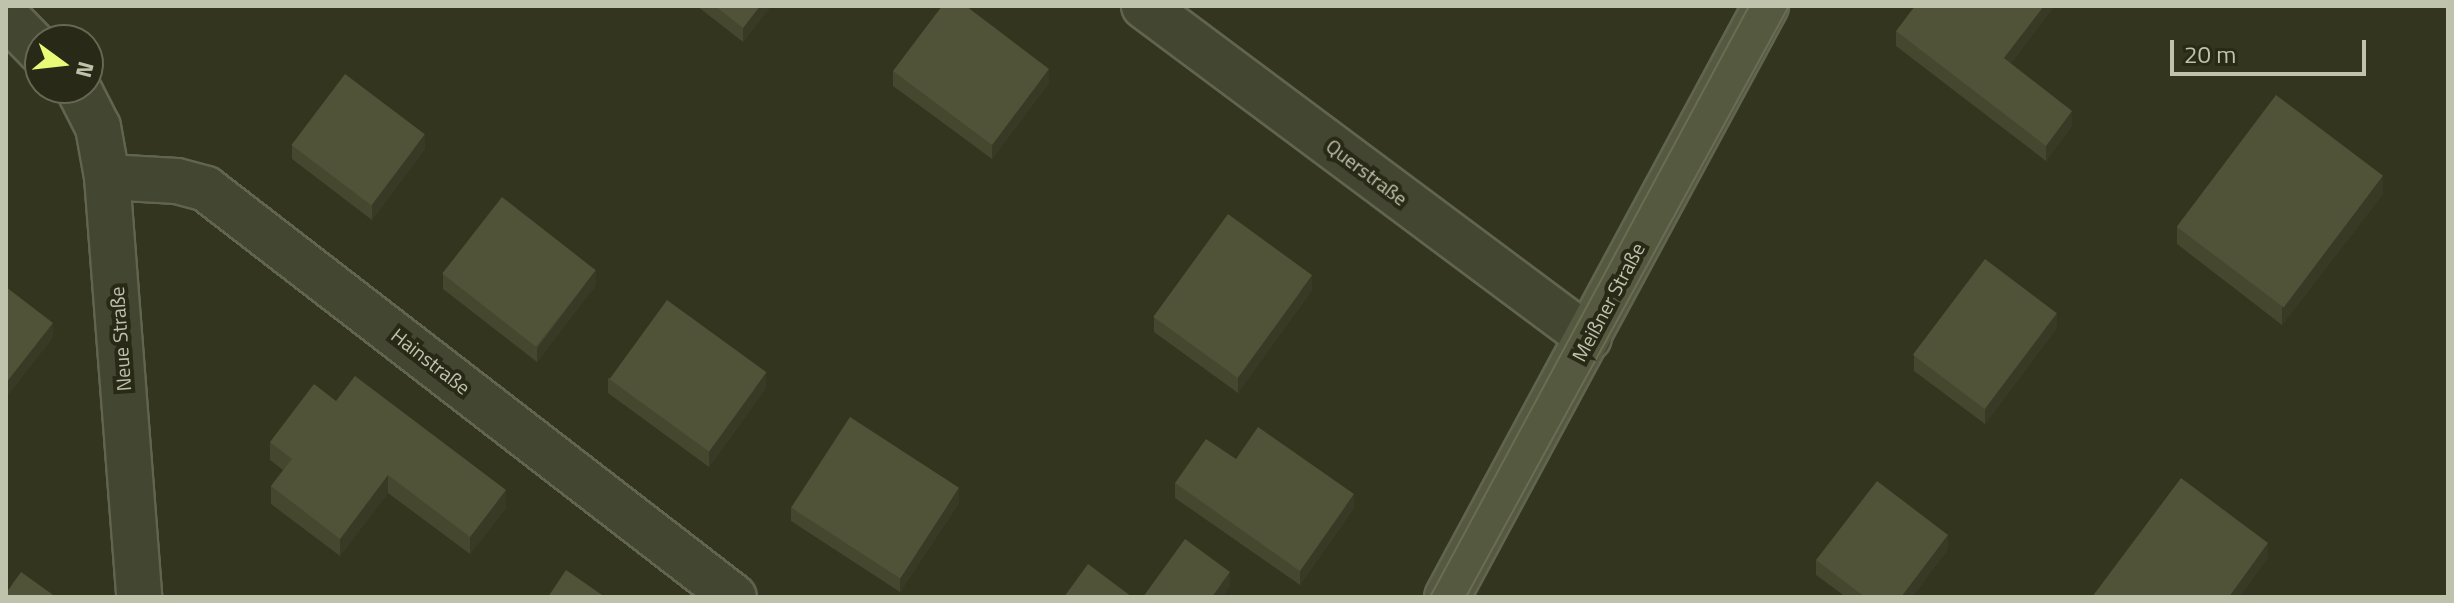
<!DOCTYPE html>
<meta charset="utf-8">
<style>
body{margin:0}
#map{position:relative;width:2454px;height:603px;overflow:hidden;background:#33351e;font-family:"Titillium Web",sans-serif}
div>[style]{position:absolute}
.roads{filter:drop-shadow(2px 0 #61644f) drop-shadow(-2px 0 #61644f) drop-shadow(0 2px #61644f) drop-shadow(0 -2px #61644f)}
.street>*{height:44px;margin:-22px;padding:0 22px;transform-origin:22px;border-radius:22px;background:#434631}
.secondary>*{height:44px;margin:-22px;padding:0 22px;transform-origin:22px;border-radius:22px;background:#55593f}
.tram>*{height:2px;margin:-1px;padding:0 1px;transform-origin:1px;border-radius:1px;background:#6a6d53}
.wall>*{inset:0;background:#45472f}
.shaded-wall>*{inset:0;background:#383a26}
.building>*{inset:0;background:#505337;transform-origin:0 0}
span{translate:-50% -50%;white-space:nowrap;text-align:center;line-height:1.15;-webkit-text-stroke:8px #282a17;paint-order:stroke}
.street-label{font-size:20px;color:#c0c3ab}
.frame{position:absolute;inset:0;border:8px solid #c0c3ab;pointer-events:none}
.north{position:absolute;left:24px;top:24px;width:80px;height:80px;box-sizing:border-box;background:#282a17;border:2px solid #656752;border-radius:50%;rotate:105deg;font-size:22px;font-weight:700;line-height:32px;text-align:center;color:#c0c3ab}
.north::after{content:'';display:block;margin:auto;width:28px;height:36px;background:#e9fa79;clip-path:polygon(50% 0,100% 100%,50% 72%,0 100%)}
.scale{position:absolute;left:2170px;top:40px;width:196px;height:36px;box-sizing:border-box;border:4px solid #c0c3ab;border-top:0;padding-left:10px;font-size:24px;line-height:28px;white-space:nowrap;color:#c0c3ab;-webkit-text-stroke:6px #282a17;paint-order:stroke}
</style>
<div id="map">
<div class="roads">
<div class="street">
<i style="left:1144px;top:6px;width:555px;rotate:36.73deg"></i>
<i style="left:6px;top:16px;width:49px;rotate:45.8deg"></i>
<i style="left:78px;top:88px;width:44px;rotate:62.9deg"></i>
<i style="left:98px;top:127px;width:51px;rotate:79.8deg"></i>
<i style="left:107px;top:177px;width:421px;rotate:85.6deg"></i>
<i style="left:107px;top:177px;width:70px;rotate:3.3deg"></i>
<i style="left:177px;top:181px;width:30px;rotate:15deg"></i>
<i style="left:206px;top:189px;width:667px;rotate:37.69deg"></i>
</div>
<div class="secondary">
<i style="left:1447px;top:597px;width:672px;rotate:-61.64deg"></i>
</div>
</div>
<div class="tram">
<i style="left:1430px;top:597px;width:672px;rotate:-61.64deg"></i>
<i style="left:1466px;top:597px;width:674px;rotate:-61.34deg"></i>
</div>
<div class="wall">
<i style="clip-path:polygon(697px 6px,771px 6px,743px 42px)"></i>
<i style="clip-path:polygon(1896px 31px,2011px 64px,2072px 126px,2046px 161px,1896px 46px)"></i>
<i style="clip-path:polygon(893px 71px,1049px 83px,992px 159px,893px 86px)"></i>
<i style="clip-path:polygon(292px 145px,425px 149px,372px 220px,292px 159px)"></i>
<i style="clip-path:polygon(2383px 194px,2282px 325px,2177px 244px,2177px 227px)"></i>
<i style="clip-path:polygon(443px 274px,596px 285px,537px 362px,443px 289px)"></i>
<i style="clip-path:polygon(1312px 290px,1238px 393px,1154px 332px,1154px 317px)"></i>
<i style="clip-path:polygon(2057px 328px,1985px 424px,1914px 371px,1914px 356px)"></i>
<i style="clip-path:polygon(608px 378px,766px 388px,709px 467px,608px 393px)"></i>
<i style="clip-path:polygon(336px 401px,506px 508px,470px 554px,388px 493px,340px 556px,271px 504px,271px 486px,283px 470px,270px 460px,270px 442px)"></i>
<i style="clip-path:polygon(1236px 459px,1354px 508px,1300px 585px,1175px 498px,1175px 483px)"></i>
<i style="clip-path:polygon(959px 503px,900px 592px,791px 521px,791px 507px)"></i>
<i style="clip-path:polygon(1948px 549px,1912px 597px,1846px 597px,1816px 575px,1816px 560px)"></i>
</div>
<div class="shaded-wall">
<i style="clip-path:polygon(760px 6px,771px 6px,743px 42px,743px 28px)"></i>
<i style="clip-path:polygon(2044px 6px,2055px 6px,2004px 73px,2004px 58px)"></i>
<i style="clip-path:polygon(1049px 69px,1049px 83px,992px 159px,992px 145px)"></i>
<i style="clip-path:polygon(2072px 111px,2072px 126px,2046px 161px,2046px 146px)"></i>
<i style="clip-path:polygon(425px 134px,425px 149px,372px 220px,372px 205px)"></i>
<i style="clip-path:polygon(2383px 176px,2383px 194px,2282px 325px,2282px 307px)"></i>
<i style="clip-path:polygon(596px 270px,596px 285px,537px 362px,537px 348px)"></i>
<i style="clip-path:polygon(1312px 276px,1312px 290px,1238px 393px,1238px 378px)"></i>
<i style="clip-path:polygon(2057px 313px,2057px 328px,1985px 424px,1985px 409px)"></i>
<i style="clip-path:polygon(53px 323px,53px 338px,6px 398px,6px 383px)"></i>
<i style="clip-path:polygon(766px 373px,766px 388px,709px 467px,709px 452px)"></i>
<i style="clip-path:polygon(388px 475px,388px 493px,340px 556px,340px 539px)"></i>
<i style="clip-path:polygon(959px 488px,959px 503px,900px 592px,900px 578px)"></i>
<i style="clip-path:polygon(506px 490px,506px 508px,470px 554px,470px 537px)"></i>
<i style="clip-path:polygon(1354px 494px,1354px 508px,1300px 585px,1300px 571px)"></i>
<i style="clip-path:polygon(1948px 535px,1948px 549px,1912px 597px,1901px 597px)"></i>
<i style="clip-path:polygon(2268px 543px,2268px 558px,2240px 597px,2229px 597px)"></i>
<i style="clip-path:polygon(1230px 572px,1230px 587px,1223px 597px,1212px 597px)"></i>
</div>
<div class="building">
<i style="clip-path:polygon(715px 6px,760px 6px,743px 28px)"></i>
<i style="clip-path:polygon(942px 6px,966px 6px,1049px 69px,992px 145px,893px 71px)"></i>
<i style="clip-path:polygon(1915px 6px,2044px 6px,2004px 58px,2072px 111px,2046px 146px,1896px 31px)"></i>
<i style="left:345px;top:74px;width:100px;height:89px;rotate:37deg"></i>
<i style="left:2276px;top:95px;width:134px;height:165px;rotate:37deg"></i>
<i style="left:502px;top:197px;width:119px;height:97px;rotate:38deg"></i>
<i style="left:1228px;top:214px;width:104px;height:127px;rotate:36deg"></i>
<i style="left:1985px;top:259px;width:90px;height:120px;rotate:37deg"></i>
<i style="clip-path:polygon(6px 287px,53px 323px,6px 383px)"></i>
<i style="left:667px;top:300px;width:123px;height:98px;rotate:36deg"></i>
<i style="clip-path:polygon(355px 376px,506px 490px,470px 537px,388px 475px,340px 539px,271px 486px,292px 459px,270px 442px,314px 384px,336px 401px)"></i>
<i style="left:850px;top:417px;width:130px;height:108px;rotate:33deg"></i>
<i style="clip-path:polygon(1258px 427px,1354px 494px,1300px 571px,1175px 483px,1206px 439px,1236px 459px)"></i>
<i style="clip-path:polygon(2181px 478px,2268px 543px,2229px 597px,2092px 597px)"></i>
<i style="clip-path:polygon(1877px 481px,1948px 535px,1901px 597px,1865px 597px,1816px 560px)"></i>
<i style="clip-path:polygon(1185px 539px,1230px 572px,1212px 597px,1143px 597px)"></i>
<i style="clip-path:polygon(1088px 564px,1132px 597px,1064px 597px)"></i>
<i style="clip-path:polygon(566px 570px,605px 597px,548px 597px)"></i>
<i style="clip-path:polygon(21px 572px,56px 597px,6px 597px,6px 593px)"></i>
</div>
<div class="street-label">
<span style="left:1367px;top:172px;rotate:37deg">Querstraße</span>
<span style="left:1608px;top:302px;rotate:-62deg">Meißner Straße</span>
<span style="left:120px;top:339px;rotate:-94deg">Neue Straße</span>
<span style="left:431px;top:361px;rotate:38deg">Hainstraße</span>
</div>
<div class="frame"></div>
<div class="north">N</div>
<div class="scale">20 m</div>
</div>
